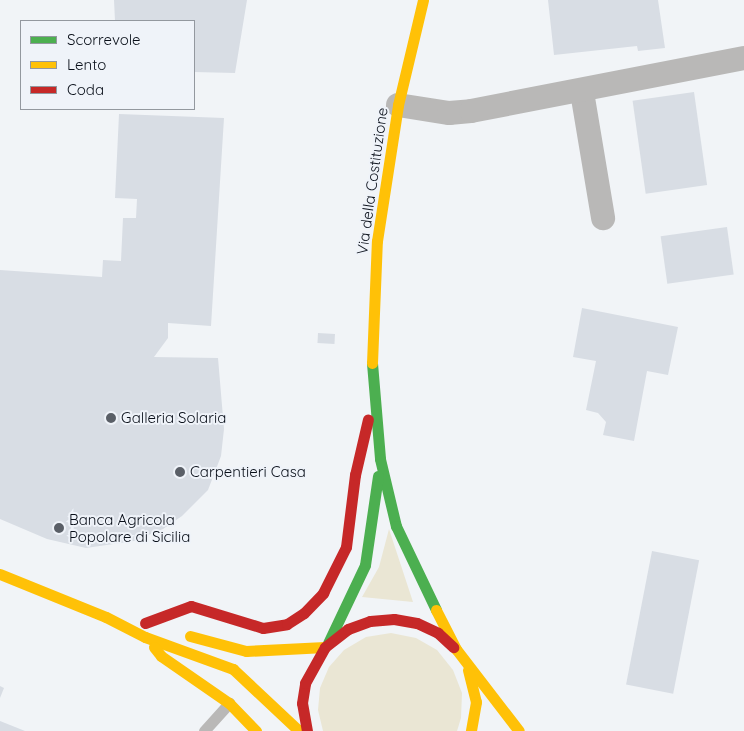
<!DOCTYPE html>
<style>
body{margin:0}
#map{position:relative;width:744px;height:731px;overflow:hidden;background:#f1f4f7;font-family:Quicksand,sans-serif}
div>[style]{position:absolute}
.green>*{inset:0;background:#eae6d4}
.building>*{inset:0;background:#d8dde4;transform-origin:0 0}
.lane>*{height:11px;margin:-5.5px;padding:0 5.5px;transform-origin:5.5px;border-radius:5.5px;background:#b9b8b7}
.street>*{height:24px;margin:-12px;padding:0 12px;transform-origin:12px;border-radius:12px;background:#b9b8b7}
.fast>*{height:11px;margin:-5.5px;padding:0 5.5px;transform-origin:5.5px;border-radius:5.5px;background:#4caf50}
.slow>*{height:11px;margin:-5.5px;padding:0 5.5px;transform-origin:5.5px;border-radius:5.5px;background:#ffc107}
.jam>*{height:11px;margin:-5.5px;padding:0 5.5px;transform-origin:5.5px;border-radius:5.5px;background:#c62828}
.dots>*{width:14px;height:14px;translate:-50% -50%;box-sizing:border-box;border:2px solid #eff3f9;border-radius:50%}
span{translate:-50% -50%;white-space:nowrap;text-align:center;line-height:1.15;-webkit-text-stroke:4px #eff3f9;paint-order:stroke}
.street-label{font-size:15px;color:#090f19}
.poi-label{font-size:15px;color:#090f19}
.left{translate:0 -50%;text-align:left}
.legend{position:absolute;left:20px;top:20px;width:175px;height:90px;box-sizing:border-box;background:#eff3f9;border:1px solid #93989f;margin:0;padding:6px 9px;list-style:none;font-size:15px;color:#090f19}
.legend li{display:flex;align-items:center;gap:10px;height:25px}
.legend b{width:25px;border:1px solid #93989f}
</style>
<div id="map">
<div class="green">
<i style="clip-path:polygon(389px 529px,413px 602px,362px 597px,379px 567px)"></i>
<i style="clip-path:polygon(391px 633px,416px 638px,437px 650px,453px 670px,462px 693px,461px 718px,457px 731px,323px 731px,318px 710px,320px 688px,329px 667px,344px 650px,366px 637px)"></i>
</div>
<div class="building">
<i style="clip-path:polygon(114px 0,247px 0,235px 73px,194px 72px,194px 21px,115px 21px)"></i>
<i style="clip-path:polygon(548px 0,658px 0,665px 48px,638px 51px,637px 46px,554px 55px)"></i>
<i style="left:694px;top:92px;width:94px;height:62px;rotate:82deg"></i>
<i style="clip-path:polygon(119px 114px,224px 118px,211px 326px,168px 323px,168px 338px,154px 357px,218px 358px,224px 429px,221px 456px,208px 490px,182px 516px,163px 529px,134px 541px,86px 548px,47px 539px,0 519px,0 270px,102px 277px,103px 260px,121px 261px,123px 218px,136px 218px,137px 199px,115px 198px)"></i>
<i style="left:727px;top:227px;width:48px;height:67px;rotate:82deg"></i>
<i style="clip-path:polygon(582px 308px,678px 327px,668px 375px,647px 371px,634px 441px,603px 435px,606px 422px,598px 413px,586px 410px,596px 361px,573px 357px)"></i>
<i style="left:318px;top:333px;width:17px;height:10px;rotate:3deg"></i>
<i style="left:652px;top:551px;width:48px;height:136px;rotate:11deg"></i>
<i style="clip-path:polygon(0 686px,4px 688px,0 698px)"></i>
<i style="clip-path:polygon(0 721px,25px 731px,0 731px)"></i>
</div>
<div class="lane">
<i style="left:204px;top:731px;width:38px;rotate:-48deg"></i>
</div>
<div class="street">
<i style="left:582px;top:92px;width:128px;rotate:80.5deg"></i>
<i style="left:398px;top:105px;width:52px;rotate:8.9deg"></i>
<i style="left:449px;top:113px;width:22px;rotate:-5deg"></i>
<i style="left:471px;top:111px;width:278px;rotate:-11deg"></i>
</div>
<div class="fast">
<i style="left:372px;top:363px;width:96px;rotate:85.2deg"></i>
<i style="left:380px;top:459px;width:69px;rotate:76.6deg"></i>
<i style="left:396px;top:526px;width:93px;rotate:64.5deg"></i>
<i style="left:328px;top:643px;width:86px;rotate:-64.6deg"></i>
<i style="left:365px;top:565px;width:90px;rotate:-81.7deg"></i>
</div>
<div class="slow">
<i style="left:372px;top:363px;width:122px;rotate:-87.7deg"></i>
<i style="left:377px;top:241px;width:138px;rotate:-81.2deg"></i>
<i style="left:398px;top:105px;width:108px;rotate:-76.6deg"></i>
<i style="left:0;top:574px;width:114px;rotate:22.1deg"></i>
<i style="left:106px;top:617px;width:44px;rotate:27.1deg"></i>
<i style="left:145px;top:637px;width:94px;rotate:20deg"></i>
<i style="left:233px;top:669px;width:91px;rotate:43.2deg"></i>
<i style="left:436px;top:610px;width:44px;rotate:62.9deg"></i>
<i style="left:456px;top:649px;width:103px;rotate:52.5deg"></i>
<i style="left:190px;top:636px;width:58px;rotate:15deg"></i>
<i style="left:246px;top:651px;width:79px;rotate:-2.9deg"></i>
<i style="left:154px;top:647px;width:11px;rotate:52deg"></i>
<i style="left:161px;top:656px;width:83px;rotate:34.7deg"></i>
<i style="left:229px;top:703px;width:39px;rotate:46deg"></i>
<i style="left:468px;top:670px;width:33px;rotate:76deg"></i>
<i style="left:476px;top:702px;width:29px;rotate:100deg"></i>
</div>
<div class="jam">
<i style="left:145px;top:623px;width:49px;rotate:-20.3deg"></i>
<i style="left:191px;top:606px;width:75px;rotate:17deg"></i>
<i style="left:263px;top:628px;width:24px;rotate:-9deg"></i>
<i style="left:287px;top:624px;width:20px;rotate:-33deg"></i>
<i style="left:304px;top:613px;width:28px;rotate:-46deg"></i>
<i style="left:323px;top:593px;width:51px;rotate:-63.4deg"></i>
<i style="left:346px;top:547px;width:73px;rotate:-82.9deg"></i>
<i style="left:355px;top:475px;width:57px;rotate:-76.9deg"></i>
<i style="left:307px;top:731px;width:28px;rotate:-100deg"></i>
<i style="left:302px;top:703px;width:20px;rotate:-81deg"></i>
<i style="left:305px;top:683px;width:41px;rotate:-60.9deg"></i>
<i style="left:325px;top:647px;width:29px;rotate:-38deg"></i>
<i style="left:348px;top:629px;width:23px;rotate:-20deg"></i>
<i style="left:370px;top:621px;width:24px;rotate:-5deg"></i>
<i style="left:394px;top:619px;width:23px;rotate:10deg"></i>
<i style="left:417px;top:623px;width:23px;rotate:25deg"></i>
<i style="left:438px;top:633px;width:21px;rotate:43deg"></i>
</div>
<div class="dots">
<i style="left:111px;top:418px;background:#5a5f67"></i>
<i style="left:180px;top:472px;background:#5a5f67"></i>
<i style="left:59px;top:528px;background:#5a5f67"></i>
</div>
<div class="street-label">
<span style="left:372px;top:181px;rotate:-82deg">Via della Costituzione</span>
</div>
<div class="poi-label">
<span class="left" style="left:121px;top:418px">Galleria Solaria</span>
<span class="left" style="left:190px;top:472px">Carpentieri Casa</span>
<span class="left" style="left:69px;top:528px">Banca Agricola<br>Popolare di Sicilia</span>
</div>
<ul class="legend">
<li><b style="height:6px;background:#4caf50"></b>Scorrevole</li>
<li><b style="height:6px;background:#ffc107"></b>Lento</li>
<li><b style="height:6px;background:#c62828"></b>Coda</li>
</ul>
</div>
